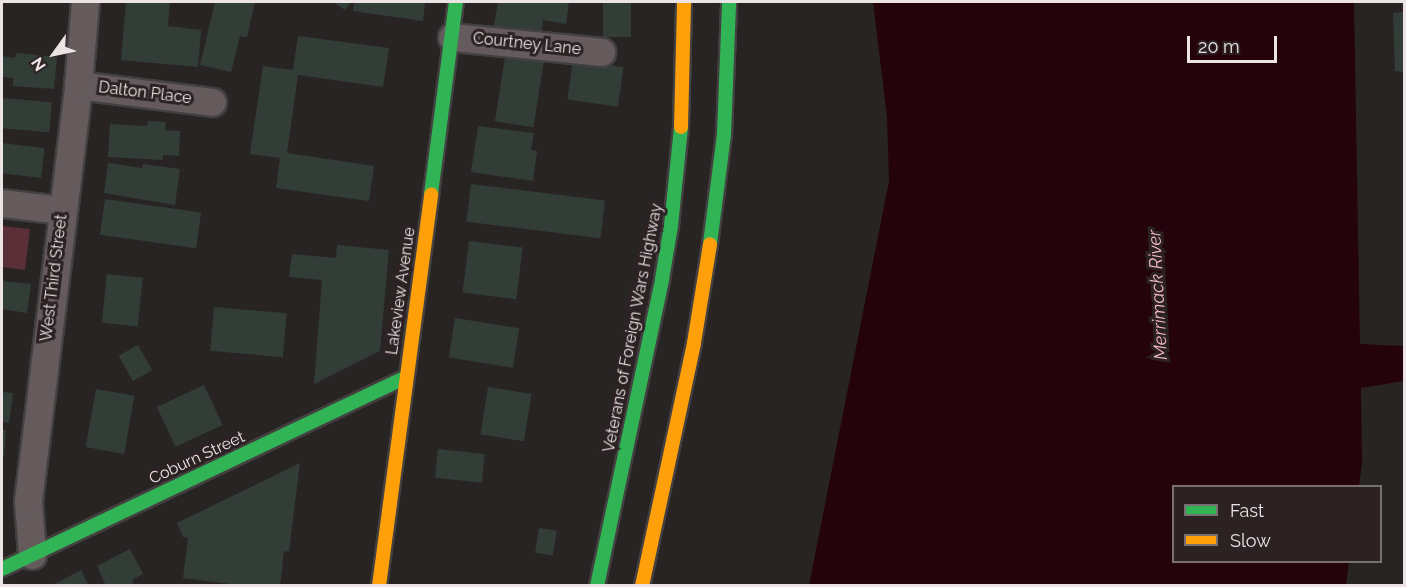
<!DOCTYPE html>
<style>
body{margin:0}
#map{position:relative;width:1406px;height:587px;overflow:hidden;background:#292424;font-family:Raleway,sans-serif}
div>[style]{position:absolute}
.green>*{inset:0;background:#5a2f38}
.water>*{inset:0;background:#25030c}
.building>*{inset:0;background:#333d38;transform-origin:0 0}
.roads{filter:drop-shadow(2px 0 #434040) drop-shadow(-2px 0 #434040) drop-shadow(0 2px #434040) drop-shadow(0 -2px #434040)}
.street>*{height:27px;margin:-13.5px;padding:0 13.5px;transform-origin:13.5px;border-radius:13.5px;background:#655b5d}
.fast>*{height:14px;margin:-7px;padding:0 7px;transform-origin:7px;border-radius:7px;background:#30b455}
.slow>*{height:14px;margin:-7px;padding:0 7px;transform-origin:7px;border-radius:7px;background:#ff9f0a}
span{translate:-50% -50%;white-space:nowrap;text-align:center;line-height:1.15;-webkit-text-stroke:6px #2c2123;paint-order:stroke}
.street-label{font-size:16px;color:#ebe3e4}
.water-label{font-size:18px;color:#f4bac4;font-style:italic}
.frame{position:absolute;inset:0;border:3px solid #ebe3e4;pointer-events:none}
.legend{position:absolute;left:1172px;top:485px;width:210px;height:78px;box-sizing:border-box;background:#2c2123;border:2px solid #786f70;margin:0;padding:8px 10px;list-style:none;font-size:18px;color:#ebe3e4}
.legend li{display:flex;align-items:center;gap:12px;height:30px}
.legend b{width:30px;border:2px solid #786f70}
.north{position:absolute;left:24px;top:24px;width:60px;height:60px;-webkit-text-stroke:4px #2c2123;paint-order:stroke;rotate:237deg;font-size:16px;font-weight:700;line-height:24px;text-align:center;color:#ebe3e4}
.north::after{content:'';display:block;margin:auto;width:21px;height:27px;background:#ebe3e4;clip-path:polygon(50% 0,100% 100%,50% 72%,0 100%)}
.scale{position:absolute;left:1187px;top:36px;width:90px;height:27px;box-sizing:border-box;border:3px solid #ebe3e4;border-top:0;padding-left:8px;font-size:18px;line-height:21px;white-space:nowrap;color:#ebe3e4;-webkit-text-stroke:4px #2c2123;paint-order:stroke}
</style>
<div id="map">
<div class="green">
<i style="clip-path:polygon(2px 226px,30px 229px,25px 270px,2px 267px)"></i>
</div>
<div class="water">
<i style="clip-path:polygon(873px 2px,1354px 2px,1360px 344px,1404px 346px,1404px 381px,1361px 388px,1362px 463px,1359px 486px,1174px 486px,1174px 562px,1349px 562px,1346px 585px,809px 585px,889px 181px,887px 117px)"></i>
</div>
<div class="building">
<i style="clip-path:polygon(126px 2px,170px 2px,168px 26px,201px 30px,198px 67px,121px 60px)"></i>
<i style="clip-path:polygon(215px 2px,255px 3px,247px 37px,240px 36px,231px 72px,200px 65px)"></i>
<i style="clip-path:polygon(333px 2px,351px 2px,345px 10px)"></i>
<i style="clip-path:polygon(354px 2px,425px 2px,423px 21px,353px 11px)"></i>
<i style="clip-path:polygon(498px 2px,569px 2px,566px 24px,543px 20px,541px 38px,493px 31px)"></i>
<i style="left:603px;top:2px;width:28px;height:35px"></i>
<i style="clip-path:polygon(1404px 12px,1404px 72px,1395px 71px,1393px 13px)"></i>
<i style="clip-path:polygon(298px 36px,389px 48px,383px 87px,298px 75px,287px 153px,374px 166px,369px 201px,276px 188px,280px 158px,250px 154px,263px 66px,293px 70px)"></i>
<i style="left:506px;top:51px;width:39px;height:71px;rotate:9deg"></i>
<i style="clip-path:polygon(16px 53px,57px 57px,54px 89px,13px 86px,13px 78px,2px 77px,2px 56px,15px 58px)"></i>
<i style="left:573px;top:60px;width:51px;height:40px;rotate:8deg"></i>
<i style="left:2px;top:98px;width:50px;height:30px;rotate:5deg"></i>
<i style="clip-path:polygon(148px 121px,166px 122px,165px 130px,180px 131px,179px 156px,163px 155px,163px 160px,108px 157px,110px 124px,147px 126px)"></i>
<i style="clip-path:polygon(478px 126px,534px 133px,531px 150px,537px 151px,533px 181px,471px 172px)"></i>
<i style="left:2px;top:143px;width:43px;height:30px;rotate:7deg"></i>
<i style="clip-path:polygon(108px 163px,142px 168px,143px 164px,180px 169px,175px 205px,104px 193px)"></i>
<i style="left:471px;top:184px;width:135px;height:38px;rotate:7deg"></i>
<i style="left:105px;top:199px;width:97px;height:36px;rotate:8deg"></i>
<i style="left:469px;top:241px;width:54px;height:52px;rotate:7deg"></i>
<i style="clip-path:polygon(337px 245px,389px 250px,380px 351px,314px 384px,322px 280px,289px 277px,292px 254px,336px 258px)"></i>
<i style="left:107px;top:274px;width:36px;height:49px;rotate:6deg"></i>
<i style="clip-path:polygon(2px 281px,31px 284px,27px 313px,2px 309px)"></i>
<i style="left:214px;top:307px;width:73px;height:44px;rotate:5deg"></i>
<i style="left:455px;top:318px;width:65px;height:40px;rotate:9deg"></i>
<i style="left:138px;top:345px;width:29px;height:22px;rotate:61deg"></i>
<i style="left:204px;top:385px;width:44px;height:52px;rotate:65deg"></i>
<i style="left:488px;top:387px;width:44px;height:48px;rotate:9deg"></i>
<i style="left:96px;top:389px;width:39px;height:59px;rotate:10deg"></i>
<i style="clip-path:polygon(2px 392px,13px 393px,9px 423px,2px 422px)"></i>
<i style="clip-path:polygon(2px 430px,6px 430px,4px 457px,2px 457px)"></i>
<i style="left:438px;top:449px;width:47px;height:29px;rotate:6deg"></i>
<i style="clip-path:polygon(300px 463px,289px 552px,284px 551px,280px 586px,247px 586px,183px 578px,188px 538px,183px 537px,177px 523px)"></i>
<i style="left:539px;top:528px;width:18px;height:25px;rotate:9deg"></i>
<i style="clip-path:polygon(130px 549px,143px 574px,132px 580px,134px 586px,106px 586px,97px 566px)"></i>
<i style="clip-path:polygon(81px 570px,89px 586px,51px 586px)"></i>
</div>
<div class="roads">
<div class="street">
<i style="left:452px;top:37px;width:150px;rotate:5.7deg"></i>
<i style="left:78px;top:85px;width:135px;rotate:7.2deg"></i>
<i style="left:2px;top:203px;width:60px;rotate:6.7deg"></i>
<i style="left:32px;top:555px;width:54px;rotate:-94.2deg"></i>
<i style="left:28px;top:501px;width:419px;rotate:-83.1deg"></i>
<i style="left:78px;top:85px;width:83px;rotate:-85.2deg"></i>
</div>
<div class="fast">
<i style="left:431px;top:194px;width:194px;rotate:-82.6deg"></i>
<i style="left:710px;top:244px;width:110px;rotate:-82.7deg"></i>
<i style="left:724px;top:135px;width:133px;rotate:-87.8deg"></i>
<i style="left:2px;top:569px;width:447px;rotate:-25.4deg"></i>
<i style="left:597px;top:586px;width:314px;rotate:-78deg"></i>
<i style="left:662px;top:279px;width:54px;rotate:-80.4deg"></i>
<i style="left:671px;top:226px;width:100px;rotate:-84.2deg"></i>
</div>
<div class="slow">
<i style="left:681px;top:127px;width:125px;rotate:-88.6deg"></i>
<i style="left:379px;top:586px;width:395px;rotate:-82.4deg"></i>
<i style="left:642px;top:586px;width:249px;rotate:-77.9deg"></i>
<i style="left:694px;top:343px;width:100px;rotate:-80.8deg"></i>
</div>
</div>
<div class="street-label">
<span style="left:527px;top:44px;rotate:6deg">Courtney Lane</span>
<span style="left:145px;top:93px;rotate:7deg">Dalton Place</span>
<span style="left:54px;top:278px;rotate:-83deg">West Third Street</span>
<span style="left:401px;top:291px;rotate:-82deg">Lakeview Avenue</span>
<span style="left:633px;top:328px;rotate:-79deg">Veterans of Foreign Wars Highway</span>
<span style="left:197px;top:458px;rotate:-25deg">Coburn Street</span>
</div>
<div class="water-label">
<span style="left:1158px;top:295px;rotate:-93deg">Merrimack River</span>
</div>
<div class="frame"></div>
<ul class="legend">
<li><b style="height:8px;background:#30b455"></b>Fast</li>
<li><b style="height:8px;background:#ff9f0a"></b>Slow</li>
</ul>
<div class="north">N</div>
<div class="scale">20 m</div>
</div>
